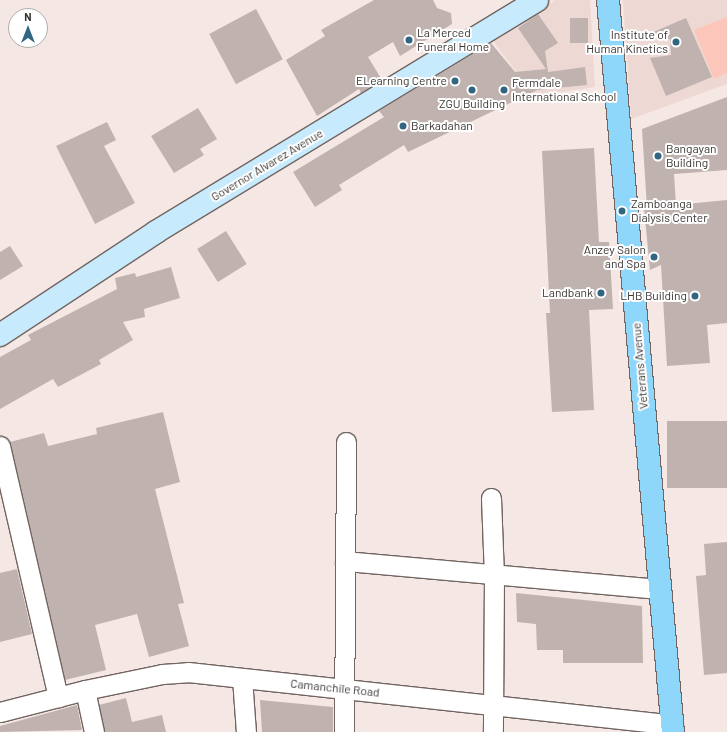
<!DOCTYPE html>
<style>
body{margin:0}
#map{position:relative;width:727px;height:732px;overflow:hidden;background:#f5e7e3;font-family:Barlow,sans-serif}
div>[style]{position:absolute}
.built>*{inset:0;background:#eed8d3}
.green>*{inset:0;background:#fcc6ba}
.building>*{inset:0;background:#c0b2af;transform-origin:0 0}
.roads{filter:drop-shadow(1px 0 #716461) drop-shadow(-1px 0 #716461) drop-shadow(0 1px #716461) drop-shadow(0 -1px #716461)}
.street>*{height:19px;margin:-9.5px;padding:0 9.5px;transform-origin:9.5px;border-radius:9.5px;background:#fff}
.secondary>*{height:22px;margin:-11px;padding:0 11px;transform-origin:11px;border-radius:11px;background:#c7ebfd}
.primary>*{height:22px;margin:-11px;padding:0 11px;transform-origin:11px;border-radius:11px;background:#8fd6fb}
.dots>*{width:11px;height:11px;translate:-50% -50%;box-sizing:border-box;border:2px solid #fff;border-radius:50%}
span{translate:-50% -50%;white-space:nowrap;text-align:center;line-height:1.15;-webkit-text-stroke:4px #fff;paint-order:stroke}
.poi-label{font-size:12px;color:#393432}
.left{translate:0 -50%;text-align:left}
.right{translate:-100% -50%;text-align:right}
.street-label{font-size:12px;color:#393432}
.north{position:absolute;left:8px;top:8px;width:40px;height:40px;box-sizing:border-box;background:#fff;border:1px solid #b0aead;border-radius:50%;rotate:0deg;font-size:11px;font-weight:700;line-height:16px;text-align:center;color:#393432}
.north::after{content:'';display:block;margin:auto;width:14px;height:18px;background:#316582;clip-path:polygon(50% 0,100% 100%,50% 72%,0 100%)}
</style>
<div id="map">
<div class="built">
<i style="clip-path:polygon(555px 0,590px 0,595px 87px,534px 96px,491px 38px)"></i>
<i style="clip-path:polygon(623px 0,727px 0,727px 84px,631px 119px)"></i>
</div>
<div class="green">
<i style="clip-path:polygon(727px 17px,727px 73px,714px 79px,694px 30px)"></i>
</div>
<div class="building">
<i style="clip-path:polygon(374px 0,433px 0,437px 8px,451px 13px,452px 24px,400px 56px,393px 42px,368px 57px,382px 80px,361px 93px,359px 89px,317px 116px,286px 60px,325px 36px,321px 30px)"></i>
<i style="left:256px;top:9px;width:57px;height:53px;rotate:62deg"></i>
<i style="clip-path:polygon(538px 14px,558px 43px,545px 51px,548px 72px,585px 67px,587px 85px,537px 90px,408px 152px,404px 145px,339px 185px,342px 190px,315px 207px,293px 172px,384px 117px,379px 111px,491px 43px,515px 72px,546px 69px,518px 28px)"></i>
<i style="left:570px;top:18px;width:18px;height:25px"></i>
<i style="clip-path:polygon(686px 18px,712px 77px,666px 96px,650px 58px,671px 55px,670px 39px,637px 39px)"></i>
<i style="clip-path:polygon(727px 97px,727px 170px,674px 174px,676px 205px,727px 200px,727px 323px,707px 325px,710px 363px,667px 366px,661px 265px,650px 270px,644px 208px,647px 208px,642px 129px)"></i>
<i style="clip-path:polygon(198px 108px,217px 139px,200px 149px,204px 155px,174px 173px,151px 136px)"></i>
<i style="clip-path:polygon(107px 122px,116px 140px,104px 146px,135px 203px,95px 224px,56px 146px)"></i>
<i style="clip-path:polygon(594px 148px,599px 242px,609px 242px,613px 309px,589px 310px,594px 410px,552px 412px,546px 313px,550px 313px,542px 151px)"></i>
<i style="left:226px;top:231px;width:39px;height:34px;rotate:58deg"></i>
<i style="clip-path:polygon(10px 246px,23px 266px,0 280px,0 252px)"></i>
<i style="clip-path:polygon(171px 267px,180px 298px,144px 309px,145px 317px,123px 322px,133px 340px,99px 360px,101px 364px,58px 387px,53px 379px,0 409px,0 357px,31px 340px,28px 335px,117px 289px,115px 278px,135px 273px,136px 277px)"></i>
<i style="clip-path:polygon(163px 412px,180px 482px,155px 489px,184px 603px,178px 604px,189px 646px,149px 657px,137px 614px,95px 625px,106px 670px,65px 680px,10px 442px,44px 433px,48px 446px,97px 434px,96px 428px)"></i>
<i style="left:727px;top:421px;width:67px;height:60px;rotate:90deg"></i>
<i style="clip-path:polygon(727px 542px,727px 673px,704px 675px,696px 576px,706px 575px,704px 544px)"></i>
<i style="clip-path:polygon(17px 569px,32px 634px,0 642px,0 573px)"></i>
<i style="clip-path:polygon(516px 593px,642px 606px,643px 663px,563px 663px,563px 650px,537px 650px,536px 624px,517px 622px)"></i>
<i style="clip-path:polygon(126px 698px,132px 722px,162px 715px,166px 732px,105px 732px,99px 705px)"></i>
<i style="clip-path:polygon(260px 700px,333px 707px,333px 732px,262px 732px)"></i>
<i style="clip-path:polygon(77px 705px,82px 730px,0 732px,0 726px)"></i>
</div>
<div class="roads">
<div class="street">
<i style="left:0;top:446px;width:258px;rotate:77deg"></i>
<i style="left:491px;top:498px;width:78px;rotate:87.8deg"></i>
<i style="left:494px;top:576px;width:156px;rotate:90.4deg"></i>
<i style="left:345px;top:561px;width:317px;rotate:5.1deg"></i>
<i style="left:242px;top:678px;width:54px;rotate:85.8deg"></i>
<i style="left:85px;top:690px;width:43px;rotate:77.9deg"></i>
<i style="left:0;top:712px;width:88px;rotate:-14.5deg"></i>
<i style="left:85px;top:690px;width:79px;rotate:-11.7deg"></i>
<i style="left:162px;top:674px;width:26px;rotate:-4deg"></i>
<i style="left:188px;top:672px;width:488px;rotate:6.2deg"></i>
<i style="left:344px;top:732px;width:290px;rotate:-89.6deg"></i>
</div>
<div class="secondary">
<i style="left:0;top:335px;width:187px;rotate:-33.4deg"></i>
<i style="left:156px;top:232px;width:446px;rotate:-31.3deg"></i>
</div>
<div class="primary">
<i style="left:608px;top:0;width:735px;rotate:84.93deg"></i>
</div>
</div>
<div class="dots">
<i style="left:409px;top:40px;background:#316582"></i>
<i style="left:676px;top:42px;background:#316582"></i>
<i style="left:455px;top:81px;background:#316582"></i>
<i style="left:472px;top:90px;background:#316582"></i>
<i style="left:504px;top:90px;background:#316582"></i>
<i style="left:403px;top:126px;background:#316582"></i>
<i style="left:658px;top:156px;background:#316582"></i>
<i style="left:622px;top:211px;background:#316582"></i>
<i style="left:654px;top:257px;background:#316582"></i>
<i style="left:601px;top:293px;background:#316582"></i>
<i style="left:695px;top:296px;background:#316582"></i>
</div>
<div class="poi-label">
<span class="left" style="left:417px;top:40px">La Merced<br>Funeral Home</span>
<span class="right" style="left:668px;top:42px">Institute of<br>Human Kinetics</span>
<span class="right" style="left:447px;top:81px">ELearning Centre</span>
<span class="left" style="left:512px;top:90px">Fermdale<br>International School</span>
<span style="left:472px;top:104px">ZGU Building</span>
<span class="left" style="left:411px;top:126px">Barkadahan</span>
<span class="left" style="left:666px;top:156px">Bangayan<br>Building</span>
<span class="left" style="left:631px;top:211px">Zamboanga<br>Dialysis Center</span>
<span class="right" style="left:646px;top:257px">Anzey Salon<br>and Spa</span>
<span class="right" style="left:593px;top:293px">Landbank</span>
<span class="right" style="left:687px;top:296px">LHB Building</span>
</div>
<div class="street-label">
<span style="left:267px;top:165px;rotate:-31deg">Governor Alvarez Avenue</span>
<span style="left:640px;top:366px;rotate:-95deg">Veterans Avenue</span>
<span style="left:335px;top:688px;rotate:6deg">Camanchile Road</span>
</div>
<div class="north">N</div>
</div>
